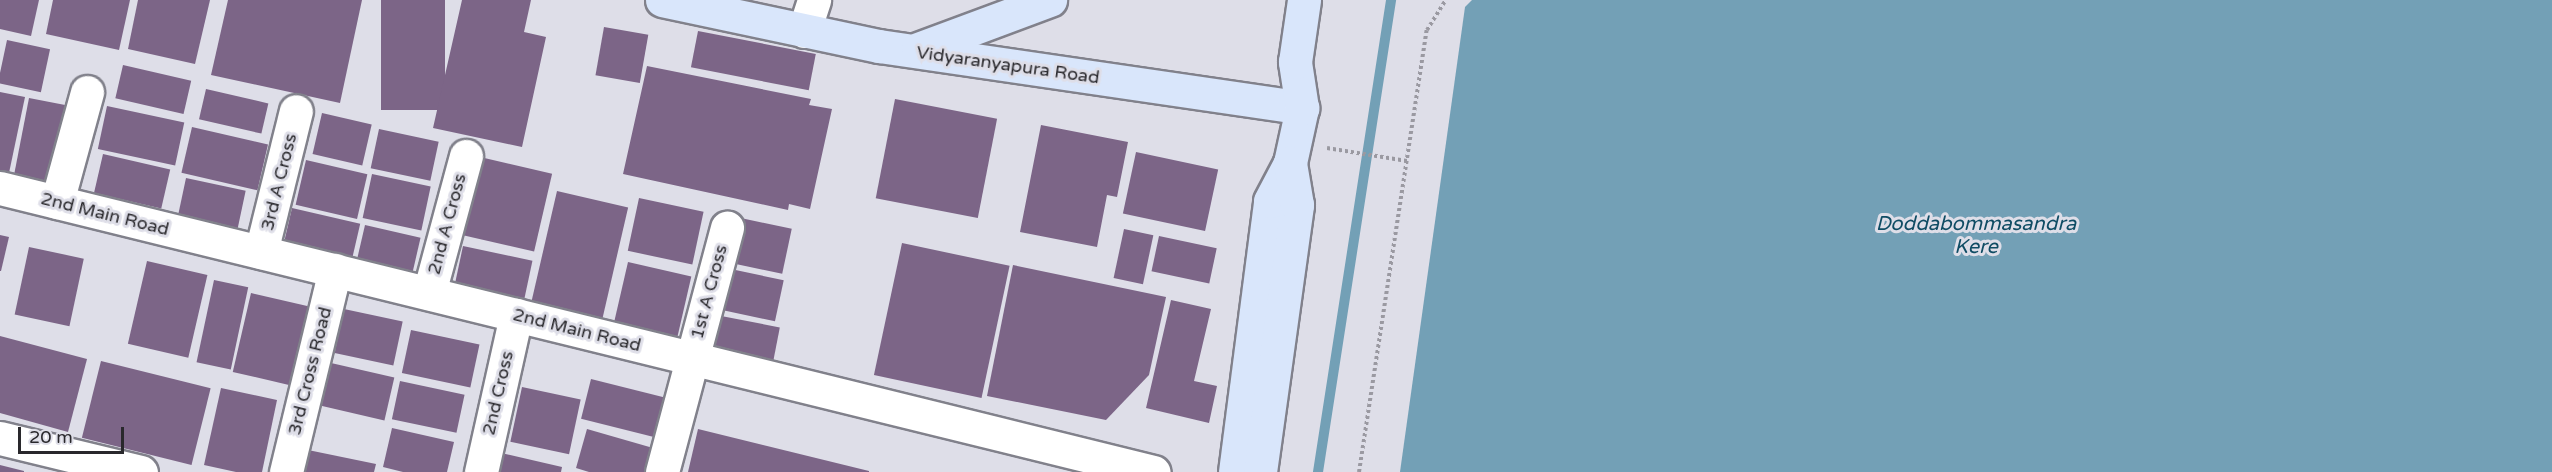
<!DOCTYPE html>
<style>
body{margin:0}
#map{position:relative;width:2552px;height:472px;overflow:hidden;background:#dedee8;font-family:"Varela Round",sans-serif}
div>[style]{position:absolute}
.water>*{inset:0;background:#73a0b6}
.stream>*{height:10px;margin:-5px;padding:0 5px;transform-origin:5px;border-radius:5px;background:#73a0b6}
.building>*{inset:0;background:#7c6587;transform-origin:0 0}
.path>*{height:4px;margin-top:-2px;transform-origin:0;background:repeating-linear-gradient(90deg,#9a99a1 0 3px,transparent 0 6px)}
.roads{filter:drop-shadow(2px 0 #81818b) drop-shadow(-2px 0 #81818b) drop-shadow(0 2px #81818b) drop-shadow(0 -2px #81818b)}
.minor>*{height:33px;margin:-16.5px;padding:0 16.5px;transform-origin:16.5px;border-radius:16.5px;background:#fff}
.major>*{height:33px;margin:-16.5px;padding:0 16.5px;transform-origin:16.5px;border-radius:16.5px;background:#d9e6fb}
span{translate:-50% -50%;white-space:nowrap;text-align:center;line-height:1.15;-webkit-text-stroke:6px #dedee8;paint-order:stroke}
.street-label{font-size:18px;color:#29282c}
.water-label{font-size:20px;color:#0f4c64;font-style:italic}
.scale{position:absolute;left:18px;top:427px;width:106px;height:27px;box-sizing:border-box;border:3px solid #29282c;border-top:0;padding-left:8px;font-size:18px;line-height:21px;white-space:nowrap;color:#29282c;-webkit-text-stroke:4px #dedee8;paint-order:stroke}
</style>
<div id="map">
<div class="water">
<i style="clip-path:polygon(1472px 0,2552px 0,2552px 472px,1400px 472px,1465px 7px)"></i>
</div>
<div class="stream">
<i style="left:1318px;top:472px;width:478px;rotate:-81.2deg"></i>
</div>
<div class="building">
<i style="clip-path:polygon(0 0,39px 0,31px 36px,0 29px)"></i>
<i style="clip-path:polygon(53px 0,130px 0,119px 50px,46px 34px)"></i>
<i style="clip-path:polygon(138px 0,210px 0,195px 64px,128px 49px)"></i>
<i style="clip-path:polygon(228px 0,362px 0,340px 103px,211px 75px)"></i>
<i style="left:381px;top:0;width:64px;height:110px"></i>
<i style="clip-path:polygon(462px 0,531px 0,524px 32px,546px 37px,522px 147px,433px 128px)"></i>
<i style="left:604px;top:27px;width:45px;height:49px;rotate:10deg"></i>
<i style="left:698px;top:31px;width:120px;height:37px;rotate:11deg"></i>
<i style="left:7px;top:40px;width:44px;height:44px;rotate:12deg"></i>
<i style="left:123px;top:65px;width:70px;height:34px;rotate:13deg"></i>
<i style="clip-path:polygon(647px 66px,811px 99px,809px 105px,832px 109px,810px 209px,789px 204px,788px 210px,623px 174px)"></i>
<i style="left:206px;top:89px;width:64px;height:31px;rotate:13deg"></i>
<i style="clip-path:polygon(0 92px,25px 97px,9px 173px,0 171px)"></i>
<i style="left:29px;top:98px;width:42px;height:87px;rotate:11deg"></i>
<i style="left:895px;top:99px;width:104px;height:101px;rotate:11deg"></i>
<i style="left:107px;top:106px;width:79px;height:44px;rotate:12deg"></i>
<i style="left:322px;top:113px;width:51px;height:42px;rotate:13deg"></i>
<i style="clip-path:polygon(1041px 125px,1128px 142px,1117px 197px,1107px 195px,1097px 247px,1020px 232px)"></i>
<i style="left:192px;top:127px;width:78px;height:47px;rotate:13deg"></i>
<i style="left:379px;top:129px;width:61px;height:40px;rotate:12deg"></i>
<i style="left:1136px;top:152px;width:84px;height:63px;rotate:12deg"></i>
<i style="left:103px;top:154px;width:69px;height:40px;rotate:13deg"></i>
<i style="left:480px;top:157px;width:74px;height:80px;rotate:13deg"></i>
<i style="left:306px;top:160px;width:63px;height:46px;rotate:13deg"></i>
<i style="left:372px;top:174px;width:60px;height:45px;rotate:12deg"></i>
<i style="left:186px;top:178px;width:61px;height:48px;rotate:12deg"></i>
<i style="left:557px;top:191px;width:73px;height:119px;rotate:13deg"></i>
<i style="left:639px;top:198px;width:66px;height:54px;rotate:12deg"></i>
<i style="left:292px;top:208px;width:70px;height:44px;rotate:13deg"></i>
<i style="left:736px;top:217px;width:57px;height:46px;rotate:12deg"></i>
<i style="left:365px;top:225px;width:57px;height:44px;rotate:13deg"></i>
<i style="left:1124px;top:229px;width:30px;height:50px;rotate:12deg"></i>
<i style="clip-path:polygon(0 235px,9px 237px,1px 271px,0 271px)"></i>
<i style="left:1159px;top:236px;width:59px;height:36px;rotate:12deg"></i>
<i style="left:902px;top:243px;width:110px;height:135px;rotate:12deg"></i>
<i style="left:463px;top:246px;width:71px;height:45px;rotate:12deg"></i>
<i style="left:29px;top:247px;width:56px;height:69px;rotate:12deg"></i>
<i style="left:147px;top:261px;width:62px;height:85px;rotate:13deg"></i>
<i style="left:628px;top:262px;width:65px;height:72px;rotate:13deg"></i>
<i style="clip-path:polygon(1013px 265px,1166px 297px,1149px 375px,1106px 420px,987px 396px)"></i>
<i style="left:726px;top:268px;width:59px;height:42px;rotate:12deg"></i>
<i style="left:214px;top:280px;width:35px;height:84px;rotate:12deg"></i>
<i style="left:251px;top:293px;width:61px;height:81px;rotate:13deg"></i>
<i style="clip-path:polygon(1171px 300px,1211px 309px,1194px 381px,1217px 386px,1209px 423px,1146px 408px)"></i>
<i style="left:344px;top:309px;width:60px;height:45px;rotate:12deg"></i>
<i style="left:716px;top:315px;width:65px;height:40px;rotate:11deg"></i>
<i style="left:411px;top:330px;width:70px;height:44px;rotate:12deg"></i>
<i style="clip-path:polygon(0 336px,87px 359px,68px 432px,0 413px)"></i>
<i style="left:101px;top:361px;width:113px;height:79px;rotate:14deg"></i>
<i style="left:331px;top:363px;width:65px;height:44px;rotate:13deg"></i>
<i style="left:591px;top:379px;width:76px;height:41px;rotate:14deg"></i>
<i style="left:400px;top:381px;width:66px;height:39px;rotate:12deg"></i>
<i style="left:522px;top:387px;width:60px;height:56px;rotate:12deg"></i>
<i style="clip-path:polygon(221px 388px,277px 400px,262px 472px,236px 472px,204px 465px)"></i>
<i style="clip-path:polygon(392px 428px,454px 442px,447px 472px,403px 472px,383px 467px)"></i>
<i style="clip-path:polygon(587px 429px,653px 448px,646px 472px,589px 472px,576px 468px)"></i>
<i style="clip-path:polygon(698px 429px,869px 471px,869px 472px,688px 472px)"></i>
<i style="clip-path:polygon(308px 450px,376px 464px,374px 472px,303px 472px)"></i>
<i style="clip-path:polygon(501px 453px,562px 467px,561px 472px,497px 472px)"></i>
<i style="clip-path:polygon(0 465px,24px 471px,24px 472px,0 472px)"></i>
</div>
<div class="path">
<i style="left:1327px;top:148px;width:81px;rotate:9.2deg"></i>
<i style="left:1359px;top:472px;width:447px;rotate:-81.3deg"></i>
<i style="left:1427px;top:30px;width:36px;rotate:-58deg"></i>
</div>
<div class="roads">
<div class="minor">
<i style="left:804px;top:31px;width:33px;rotate:-72deg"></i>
<i style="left:0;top:188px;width:1188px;rotate:13.83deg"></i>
<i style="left:57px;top:202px;width:114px;rotate:-74.7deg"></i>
<i style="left:261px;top:252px;width:145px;rotate:-76.1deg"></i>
<i style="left:429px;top:293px;width:142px;rotate:-74.9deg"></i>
<i style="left:0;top:438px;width:145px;rotate:13.6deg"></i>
<i style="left:286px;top:472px;width:208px;rotate:-76.4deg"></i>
<i style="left:481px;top:472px;width:161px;rotate:-77.4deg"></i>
<i style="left:662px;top:472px;width:253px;rotate:-75.1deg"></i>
</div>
<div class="major">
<i style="left:662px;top:0;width:222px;rotate:12deg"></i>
<i style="left:879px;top:46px;width:428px;rotate:8.3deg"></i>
<i style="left:918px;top:49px;width:141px;rotate:-20.4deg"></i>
<i style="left:1235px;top:472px;width:273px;rotate:-82.6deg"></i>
<i style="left:1270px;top:201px;width:43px;rotate:-62.2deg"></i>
<i style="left:1290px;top:163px;width:56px;rotate:-77.7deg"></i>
<i style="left:1302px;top:108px;width:47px;rotate:-98.7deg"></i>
<i style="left:1295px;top:62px;width:63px;rotate:-81.7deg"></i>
<i style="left:1260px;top:472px;width:270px;rotate:-82.1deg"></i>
<i style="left:1297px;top:205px;width:43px;rotate:-99.5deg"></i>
</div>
</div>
<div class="street-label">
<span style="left:1008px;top:65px;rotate:8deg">Vidyaranyapura Road</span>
<span style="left:279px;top:182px;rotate:-76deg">3rd A Cross</span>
<span style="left:105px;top:214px;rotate:14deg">2nd Main Road</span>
<span style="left:447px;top:224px;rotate:-75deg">2nd A Cross</span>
<span style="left:709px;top:292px;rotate:-75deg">1st A Cross</span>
<span style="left:577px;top:330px;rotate:14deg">2nd Main Road</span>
<span style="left:310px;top:371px;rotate:-76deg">3rd Cross Road</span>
<span style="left:498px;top:393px;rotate:-77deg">2nd Cross</span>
</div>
<div class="water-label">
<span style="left:1976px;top:236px">Doddabommasandra<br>Kere</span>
</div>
<div class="scale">20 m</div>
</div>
